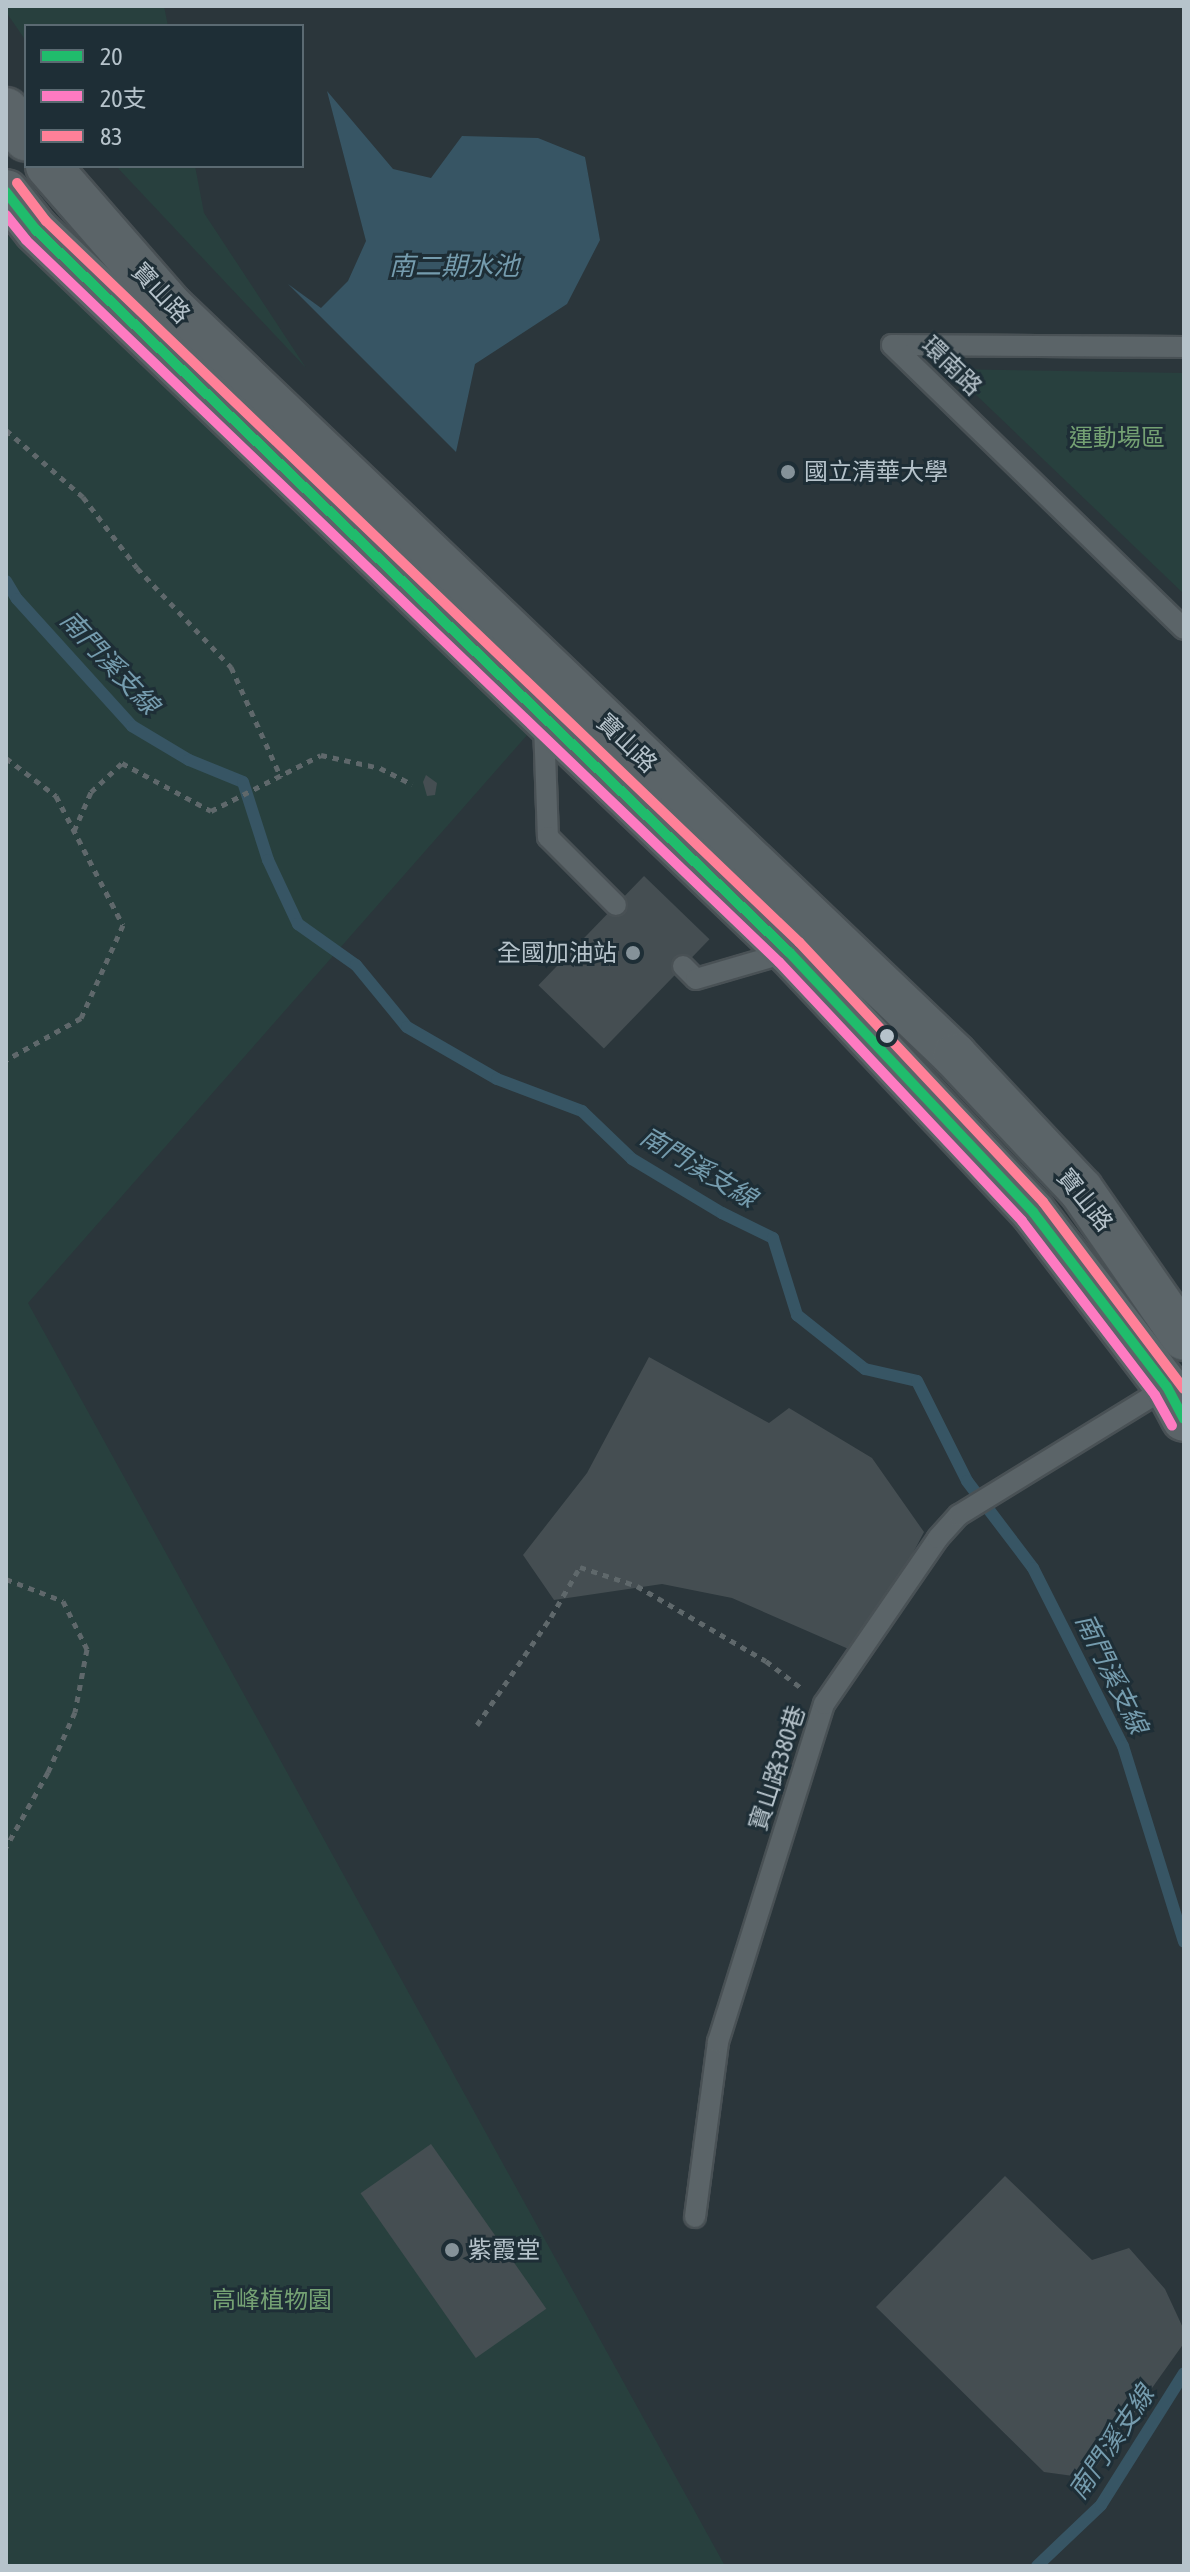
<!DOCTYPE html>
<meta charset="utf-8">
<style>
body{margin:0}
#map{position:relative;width:1190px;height:2572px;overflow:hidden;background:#2b363b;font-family:"Asap Condensed","Noto Sans TC",sans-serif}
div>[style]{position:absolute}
.green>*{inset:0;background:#28403e}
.water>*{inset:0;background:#375564}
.stream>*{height:12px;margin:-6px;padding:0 6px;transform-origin:6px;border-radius:6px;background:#375564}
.building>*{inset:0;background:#454e52;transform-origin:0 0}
.path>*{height:5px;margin-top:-2.5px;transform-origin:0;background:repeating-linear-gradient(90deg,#5f686b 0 6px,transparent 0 12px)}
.roads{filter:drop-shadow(2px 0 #495155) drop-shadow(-2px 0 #495155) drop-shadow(0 2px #495155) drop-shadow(0 -2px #495155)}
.service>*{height:20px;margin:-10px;padding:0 10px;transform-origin:10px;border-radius:10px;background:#5b6468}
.tertiary>*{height:44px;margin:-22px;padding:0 22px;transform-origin:22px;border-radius:22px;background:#5b6468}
.bus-1>*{height:10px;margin:-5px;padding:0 5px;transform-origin:5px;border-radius:5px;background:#20bc6c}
.bus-2>*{height:10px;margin:-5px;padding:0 5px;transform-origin:5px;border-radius:5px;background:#fe7ac1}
.bus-3>*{height:10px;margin:-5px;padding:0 5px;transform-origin:5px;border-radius:5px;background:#ff8098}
.dots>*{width:22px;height:22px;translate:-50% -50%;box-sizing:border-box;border:4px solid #1e2e36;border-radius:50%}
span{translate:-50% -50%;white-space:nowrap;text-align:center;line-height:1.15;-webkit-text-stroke:6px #1e2e36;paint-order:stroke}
.street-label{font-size:24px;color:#b6c3cb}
.park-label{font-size:24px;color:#74a173}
.poi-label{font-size:24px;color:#b6c3cb}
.left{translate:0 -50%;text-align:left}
.right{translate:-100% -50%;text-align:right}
.water-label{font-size:26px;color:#759cae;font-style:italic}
.frame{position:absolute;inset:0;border:8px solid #b6c3cb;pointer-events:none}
.legend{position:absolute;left:24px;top:24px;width:280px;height:144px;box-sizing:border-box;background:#1e2e36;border:2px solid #5b6a72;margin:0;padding:10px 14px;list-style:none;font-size:24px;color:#b6c3cb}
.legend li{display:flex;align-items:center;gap:16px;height:40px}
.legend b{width:40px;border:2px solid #5b6a72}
</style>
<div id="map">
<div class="green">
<i style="clip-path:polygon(6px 6px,164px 6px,168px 26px,26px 26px,26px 41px,6px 12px)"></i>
<i style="clip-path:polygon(116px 166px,195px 166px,204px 213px,306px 368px)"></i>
<i style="clip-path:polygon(6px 234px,550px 709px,28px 1303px,725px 2566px,6px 2566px)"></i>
<i style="clip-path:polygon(949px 369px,1184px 373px,1184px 594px)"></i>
</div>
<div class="water">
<i style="clip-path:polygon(327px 91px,393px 169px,431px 178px,462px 136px,538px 138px,585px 157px,600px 240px,567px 304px,475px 364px,456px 452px,288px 284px,321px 308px,348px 281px,366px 241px)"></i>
</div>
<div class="stream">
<i style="left:6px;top:581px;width:21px;rotate:59deg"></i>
<i style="left:17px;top:599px;width:171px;rotate:47.8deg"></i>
<i style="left:132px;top:726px;width:66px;rotate:30.8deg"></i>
<i style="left:189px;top:760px;width:58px;rotate:22.2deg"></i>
<i style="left:243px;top:782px;width:82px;rotate:72.2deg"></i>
<i style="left:268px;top:860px;width:71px;rotate:64.9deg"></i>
<i style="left:298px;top:924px;width:71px;rotate:35.3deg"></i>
<i style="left:356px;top:965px;width:80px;rotate:50.6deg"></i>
<i style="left:407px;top:1027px;width:104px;rotate:30deg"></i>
<i style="left:497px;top:1079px;width:91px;rotate:20.6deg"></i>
<i style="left:582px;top:1111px;width:69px;rotate:43.8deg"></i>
<i style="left:632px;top:1159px;width:105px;rotate:31deg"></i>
<i style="left:722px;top:1213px;width:57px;rotate:26.1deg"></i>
<i style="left:773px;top:1238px;width:81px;rotate:72.7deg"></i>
<i style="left:797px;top:1315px;width:87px;rotate:38.5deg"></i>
<i style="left:865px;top:1369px;width:53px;rotate:13deg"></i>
<i style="left:917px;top:1381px;width:112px;rotate:63.4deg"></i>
<i style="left:967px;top:1481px;width:109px;rotate:52.8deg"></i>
<i style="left:1033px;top:1568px;width:199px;rotate:63.2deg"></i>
<i style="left:1123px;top:1746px;width:205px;rotate:72.7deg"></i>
<i style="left:1037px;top:2566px;width:88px;rotate:-43.6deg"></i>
<i style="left:1101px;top:2505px;width:156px;rotate:-57.8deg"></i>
</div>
<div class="building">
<i style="clip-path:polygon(426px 775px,437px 783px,435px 795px,427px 796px,423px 782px)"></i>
<i style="left:644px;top:876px;width:91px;height:152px;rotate:44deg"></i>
<i style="clip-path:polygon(649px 1357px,769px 1423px,789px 1408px,872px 1458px,924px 1532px,860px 1654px,732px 1598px,662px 1584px,554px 1600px,523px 1555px,587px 1473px)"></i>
<i style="left:431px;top:2144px;width:201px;height:86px;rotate:55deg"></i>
<i style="clip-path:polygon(1005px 2176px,1092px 2260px,1129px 2248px,1165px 2289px,1184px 2330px,1184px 2343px,1088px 2478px,1044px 2472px,876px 2307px)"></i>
</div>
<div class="path">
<i style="left:6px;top:430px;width:102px;rotate:41deg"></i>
<i style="left:83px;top:497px;width:89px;rotate:52.7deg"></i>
<i style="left:137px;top:568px;width:137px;rotate:46.5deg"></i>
<i style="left:231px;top:667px;width:121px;rotate:65.6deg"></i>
<i style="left:6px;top:758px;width:63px;rotate:37.2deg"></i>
<i style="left:56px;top:796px;width:145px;rotate:62.6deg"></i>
<i style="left:123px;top:925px;width:102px;rotate:114.3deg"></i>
<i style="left:81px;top:1018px;width:86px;rotate:150.8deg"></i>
<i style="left:74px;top:831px;width:43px;rotate:-66.4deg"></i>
<i style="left:91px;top:792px;width:42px;rotate:-43.1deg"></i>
<i style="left:122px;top:763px;width:101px;rotate:28.3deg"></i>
<i style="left:211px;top:811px;width:123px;rotate:-27deg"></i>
<i style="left:321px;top:755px;width:60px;rotate:12.4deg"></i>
<i style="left:380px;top:768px;width:36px;rotate:27deg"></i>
<i style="left:6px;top:1579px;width:61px;rotate:21.1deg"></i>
<i style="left:63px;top:1601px;width:54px;rotate:63.4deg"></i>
<i style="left:87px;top:1649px;width:64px;rotate:100.8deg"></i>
<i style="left:75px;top:1712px;width:66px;rotate:114.2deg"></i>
<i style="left:48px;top:1772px;width:86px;rotate:119.2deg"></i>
<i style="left:477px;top:1725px;width:131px;rotate:-55.6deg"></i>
<i style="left:551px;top:1617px;width:58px;rotate:-59.9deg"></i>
<i style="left:580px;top:1567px;width:60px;rotate:18.4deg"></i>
<i style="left:637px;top:1586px;width:149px;rotate:30.2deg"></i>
<i style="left:766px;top:1661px;width:43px;rotate:37.4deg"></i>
</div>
<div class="roads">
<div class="service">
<i style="left:1184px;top:347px;width:292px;rotate:-179.6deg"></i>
<i style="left:892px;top:345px;width:407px;rotate:44.2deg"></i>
<i style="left:544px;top:724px;width:113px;rotate:88deg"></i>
<i style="left:548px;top:837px;width:96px;rotate:45deg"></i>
<i style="left:683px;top:966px;width:18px;rotate:45deg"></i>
<i style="left:696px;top:979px;width:97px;rotate:-16.2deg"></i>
<i style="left:695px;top:2217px;width:177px;rotate:-82.5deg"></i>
<i style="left:718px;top:2042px;width:354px;rotate:-72.6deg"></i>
<i style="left:824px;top:1704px;width:201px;rotate:-55.5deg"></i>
<i style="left:938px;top:1538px;width:31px;rotate:-48deg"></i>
<i style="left:959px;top:1515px;width:244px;rotate:-31.6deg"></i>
</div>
<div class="tertiary">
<i style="left:6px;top:110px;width:35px;rotate:55deg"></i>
<i style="left:48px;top:166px;width:187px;rotate:48.9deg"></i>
<i style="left:171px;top:307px;width:1084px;rotate:43.69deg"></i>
<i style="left:955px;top:1056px;width:184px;rotate:46.8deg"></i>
<i style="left:1081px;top:1190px;width:180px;rotate:55.2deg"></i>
<i style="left:6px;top:192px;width:48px;rotate:51.7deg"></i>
<i style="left:36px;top:230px;width:1043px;rotate:43.8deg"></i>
<i style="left:789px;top:952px;width:357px;rotate:46.8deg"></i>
<i style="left:1033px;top:1212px;width:220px;rotate:52.6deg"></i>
<i style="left:1167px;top:1387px;width:36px;rotate:62deg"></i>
</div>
</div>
<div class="bus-1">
<i style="left:6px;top:192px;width:48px;rotate:51.7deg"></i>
<i style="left:36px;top:230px;width:1043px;rotate:43.8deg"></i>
<i style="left:789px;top:952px;width:357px;rotate:46.8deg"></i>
<i style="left:1033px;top:1212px;width:220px;rotate:52.6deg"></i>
<i style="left:1167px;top:1387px;width:36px;rotate:62deg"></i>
</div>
<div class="bus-2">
<i style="left:6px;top:215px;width:32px;rotate:51deg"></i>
<i style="left:26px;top:240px;width:1043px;rotate:43.8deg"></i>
<i style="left:779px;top:962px;width:355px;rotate:46.8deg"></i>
<i style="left:1022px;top:1221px;width:219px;rotate:52.6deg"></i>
<i style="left:1155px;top:1395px;width:35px;rotate:61deg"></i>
</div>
<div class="bus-3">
<i style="left:17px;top:183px;width:48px;rotate:52.7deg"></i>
<i style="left:46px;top:221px;width:1043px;rotate:43.76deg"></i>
<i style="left:799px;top:942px;width:357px;rotate:46.8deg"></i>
<i style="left:1043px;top:1202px;width:234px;rotate:53deg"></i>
</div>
<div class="dots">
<i style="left:788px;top:472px;background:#859299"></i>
<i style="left:633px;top:953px;background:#859299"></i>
<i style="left:887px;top:1036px;background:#b6c3cb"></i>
<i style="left:452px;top:2250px;background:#859299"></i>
</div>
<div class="street-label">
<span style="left:161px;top:293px;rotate:47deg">寶山路</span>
<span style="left:952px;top:366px;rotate:44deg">環南路</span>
<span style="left:627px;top:743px;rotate:44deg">寶山路</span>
<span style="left:1085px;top:1200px;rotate:51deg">寶山路</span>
<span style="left:777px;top:1768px;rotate:-72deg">寶山路380巷</span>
</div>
<div class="park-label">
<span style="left:1117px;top:438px">運動場區</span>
<span style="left:272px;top:2300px">高峰植物園</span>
</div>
<div class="poi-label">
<span class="left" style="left:804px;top:472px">國立清華大學</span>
<span class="right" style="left:617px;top:953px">全國加油站</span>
<span class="left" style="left:468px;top:2250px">紫霞堂</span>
</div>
<div class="water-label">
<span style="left:454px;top:267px">南二期水池</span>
<span style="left:109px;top:663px;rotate:47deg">南門溪支線</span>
<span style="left:698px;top:1168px;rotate:31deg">南門溪支線</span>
<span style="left:1111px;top:1674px;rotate:64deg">南門溪支線</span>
<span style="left:1112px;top:2443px;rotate:-56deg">南門溪支線</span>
</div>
<div class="frame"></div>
<ul class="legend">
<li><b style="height:10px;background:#20bc6c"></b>20</li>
<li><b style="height:10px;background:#fe7ac1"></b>20支</li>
<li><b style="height:10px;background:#ff8098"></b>83</li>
</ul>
</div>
